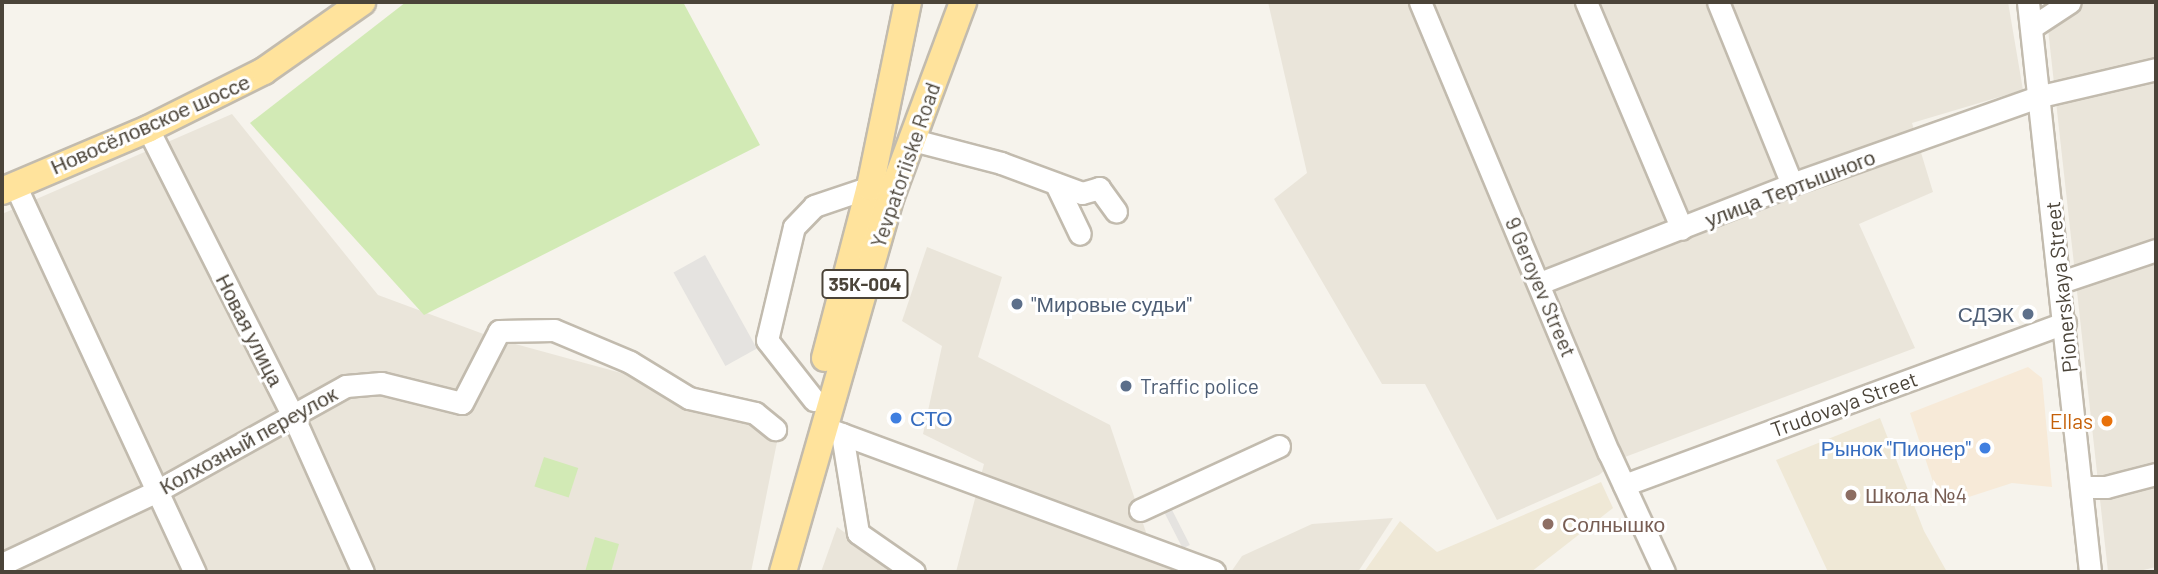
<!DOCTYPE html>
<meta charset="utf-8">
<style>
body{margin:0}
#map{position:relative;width:2158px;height:574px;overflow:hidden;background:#f6f3ec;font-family:Barlow,sans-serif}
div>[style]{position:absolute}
.residential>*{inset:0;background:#eae5da}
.commercial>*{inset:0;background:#f7ead8}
.education>*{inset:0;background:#efe8d6}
.green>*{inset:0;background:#d2eab5;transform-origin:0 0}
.parking>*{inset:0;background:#e5e3e0;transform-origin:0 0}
.roads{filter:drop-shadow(2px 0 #c2bbae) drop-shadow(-2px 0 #c2bbae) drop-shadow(0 2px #c2bbae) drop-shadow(0 -2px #c2bbae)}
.minor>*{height:21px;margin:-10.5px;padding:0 10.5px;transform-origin:10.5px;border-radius:10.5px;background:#fff}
.major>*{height:26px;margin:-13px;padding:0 13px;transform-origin:13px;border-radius:13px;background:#ffe39c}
.dots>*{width:19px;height:19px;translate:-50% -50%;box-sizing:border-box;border:4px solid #fff;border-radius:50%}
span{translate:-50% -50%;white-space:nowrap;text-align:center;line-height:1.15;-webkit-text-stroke:6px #fff;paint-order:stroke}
.shield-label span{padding:2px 5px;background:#fff;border:2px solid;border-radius:5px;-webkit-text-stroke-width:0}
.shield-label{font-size:19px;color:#4b4439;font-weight:700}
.street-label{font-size:21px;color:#4b4439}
.service-label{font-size:21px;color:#4e5e75}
.left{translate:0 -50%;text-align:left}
.right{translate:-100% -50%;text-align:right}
.shop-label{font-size:21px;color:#366cbe}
.food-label{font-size:21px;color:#c56008}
.education-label{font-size:21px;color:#785e54}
.frame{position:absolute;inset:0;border:4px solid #4b4439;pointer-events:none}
</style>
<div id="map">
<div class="residential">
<i style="clip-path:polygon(1268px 2px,2008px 2px,2023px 90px,1912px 123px,1933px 192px,1859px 224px,1915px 348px,1617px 460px,1599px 475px,1497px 520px,1425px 384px,1382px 384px,1274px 199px,1307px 173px)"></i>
<i style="clip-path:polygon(2045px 2px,2156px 2px,2156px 567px,2135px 572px,2108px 572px)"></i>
<i style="clip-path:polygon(232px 114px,378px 295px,497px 339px,782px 417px,751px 572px,2px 572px,2px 214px)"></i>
<i style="clip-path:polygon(927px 247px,1002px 277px,978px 357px,1110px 425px,1155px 559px,1192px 572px,956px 572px,984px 464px,923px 434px,942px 346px,902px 321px)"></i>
<i style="clip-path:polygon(1393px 518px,1358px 572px,1231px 572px,1242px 556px,1312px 524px)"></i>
<i style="clip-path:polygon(837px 527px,900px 572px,821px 572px)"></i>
</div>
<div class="commercial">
<i style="clip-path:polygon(2028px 367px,2042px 378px,2052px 487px,2012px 483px,1941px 506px,1910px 413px)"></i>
</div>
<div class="education">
<i style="clip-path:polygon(1880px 418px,1924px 531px,1947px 572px,1828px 572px,1776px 460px)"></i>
<i style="clip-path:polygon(1601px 482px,1613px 508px,1531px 572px,1364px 572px,1400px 521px,1437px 552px)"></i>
</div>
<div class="green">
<i style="clip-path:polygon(406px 2px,683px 2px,760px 145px,424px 315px,250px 123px)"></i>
<i style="left:544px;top:457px;width:36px;height:31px;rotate:18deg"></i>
<i style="clip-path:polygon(595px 537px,619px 544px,611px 572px,585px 572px)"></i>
</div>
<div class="parking">
<i style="left:705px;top:255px;width:107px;height:36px;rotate:61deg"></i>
<i style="left:1169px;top:504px;width:46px;height:8px;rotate:63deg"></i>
</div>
<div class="roads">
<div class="minor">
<i style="left:1420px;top:2px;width:489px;rotate:67.3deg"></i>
<i style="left:1609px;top:453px;width:131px;rotate:65.2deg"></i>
<i style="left:1586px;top:2px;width:246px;rotate:67.1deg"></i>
<i style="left:1718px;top:2px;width:196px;rotate:67.9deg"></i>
<i style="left:2028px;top:2px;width:573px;rotate:83.79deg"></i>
<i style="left:2032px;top:27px;width:45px;rotate:-33.3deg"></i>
<i style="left:148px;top:129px;width:324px;rotate:63.2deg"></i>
<i style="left:294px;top:418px;width:169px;rotate:65.9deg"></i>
<i style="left:913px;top:140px;width:91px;rotate:14.6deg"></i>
<i style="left:1001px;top:163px;width:86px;rotate:20.3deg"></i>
<i style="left:1082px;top:193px;width:18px;rotate:-16deg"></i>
<i style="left:1099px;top:188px;width:29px;rotate:54deg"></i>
<i style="left:1056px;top:184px;width:55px;rotate:64.4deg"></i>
<i style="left:15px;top:185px;width:427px;rotate:65.1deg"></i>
<i style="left:2061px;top:282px;width:100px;rotate:-18.6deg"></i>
<i style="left:1540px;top:283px;width:271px;rotate:-21.4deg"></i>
<i style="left:1792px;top:184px;width:264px;rotate:-19.5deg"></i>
<i style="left:2041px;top:96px;width:118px;rotate:-13.2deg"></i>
<i style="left:814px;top:400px;width:76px;rotate:-128.1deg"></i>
<i style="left:767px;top:340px;width:116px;rotate:-76.6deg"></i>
<i style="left:794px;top:227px;width:29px;rotate:-46deg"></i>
<i style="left:814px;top:206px;width:59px;rotate:-18.7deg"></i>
<i style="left:823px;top:427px;width:417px;rotate:20.3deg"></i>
<i style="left:842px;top:434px;width:100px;rotate:80.8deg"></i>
<i style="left:858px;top:533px;width:68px;rotate:34.9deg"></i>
<i style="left:1624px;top:485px;width:470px;rotate:-20.2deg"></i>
<i style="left:2082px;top:487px;width:24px"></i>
<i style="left:2106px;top:487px;width:52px;rotate:-14.6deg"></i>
<i style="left:1140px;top:510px;width:153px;rotate:-24.7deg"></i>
<i style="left:2px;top:564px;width:171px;rotate:-25.2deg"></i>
<i style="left:157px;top:491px;width:216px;rotate:-29.1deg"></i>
<i style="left:346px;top:386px;width:35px;rotate:-5deg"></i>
<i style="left:381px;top:383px;width:83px;rotate:13.9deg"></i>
<i style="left:462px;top:403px;width:81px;rotate:-62.8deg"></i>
<i style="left:499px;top:331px;width:55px;rotate:-1deg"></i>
<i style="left:554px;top:330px;width:82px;rotate:22.8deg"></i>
<i style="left:630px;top:362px;width:69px;rotate:31.4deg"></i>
<i style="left:689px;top:398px;width:68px;rotate:12.8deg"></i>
<i style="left:755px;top:413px;width:26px;rotate:39deg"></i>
</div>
<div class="major">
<i style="left:2px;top:191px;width:159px;rotate:-23deg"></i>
<i style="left:148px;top:129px;width:130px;rotate:-26.6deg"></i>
<i style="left:264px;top:71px;width:120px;rotate:-35.1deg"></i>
<i style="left:825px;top:358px;width:177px;rotate:-75.3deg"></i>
<i style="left:870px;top:187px;width:189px;rotate:-78.4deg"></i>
<i style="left:783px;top:572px;width:391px;rotate:-74deg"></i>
<i style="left:891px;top:196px;width:207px;rotate:-69.6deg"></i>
</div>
</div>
<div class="dots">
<i style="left:1017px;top:304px;background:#5c6f8a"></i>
<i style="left:2028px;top:314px;background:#5c6f8a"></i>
<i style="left:1126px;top:386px;background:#5c6f8a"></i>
<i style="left:896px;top:418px;background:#3f7fe0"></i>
<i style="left:2107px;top:421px;background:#e8710a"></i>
<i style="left:1985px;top:448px;background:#3f7fe0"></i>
<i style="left:1851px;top:495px;background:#8d6e63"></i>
<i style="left:1548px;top:524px;background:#8d6e63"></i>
</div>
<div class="shield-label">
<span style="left:865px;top:284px">35К-004</span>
</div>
<div class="street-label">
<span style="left:150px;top:124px;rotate:-24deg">Новосёловское шоссе</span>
<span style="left:905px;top:165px;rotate:-71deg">Yevpatoriiske Road</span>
<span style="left:1790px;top:188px;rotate:-21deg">улица Тертышного</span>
<span style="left:1541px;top:287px;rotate:67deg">9 Geroyev Street</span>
<span style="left:2061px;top:287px;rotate:-96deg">Pionerskaya Street</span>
<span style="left:250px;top:330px;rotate:63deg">Новая улица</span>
<span style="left:1844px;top:404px;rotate:-20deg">Trudovaya Street</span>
<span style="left:248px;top:440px;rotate:-29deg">Колхозный переулок</span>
</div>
<div class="service-label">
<span class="left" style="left:1031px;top:304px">"Мировые судьи"</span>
<span class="right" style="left:2014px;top:314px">СДЭК</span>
<span class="left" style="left:1140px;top:386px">Traffic police</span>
</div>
<div class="shop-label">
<span class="left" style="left:910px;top:418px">СТО</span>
<span class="right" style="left:1971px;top:448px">Рынок "Пионер"</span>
</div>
<div class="food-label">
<span class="right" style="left:2093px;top:421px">Ellas</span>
</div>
<div class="education-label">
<span class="left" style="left:1865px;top:495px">Школа №4</span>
<span class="left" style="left:1562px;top:524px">Солнышко</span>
</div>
<div class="frame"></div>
</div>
